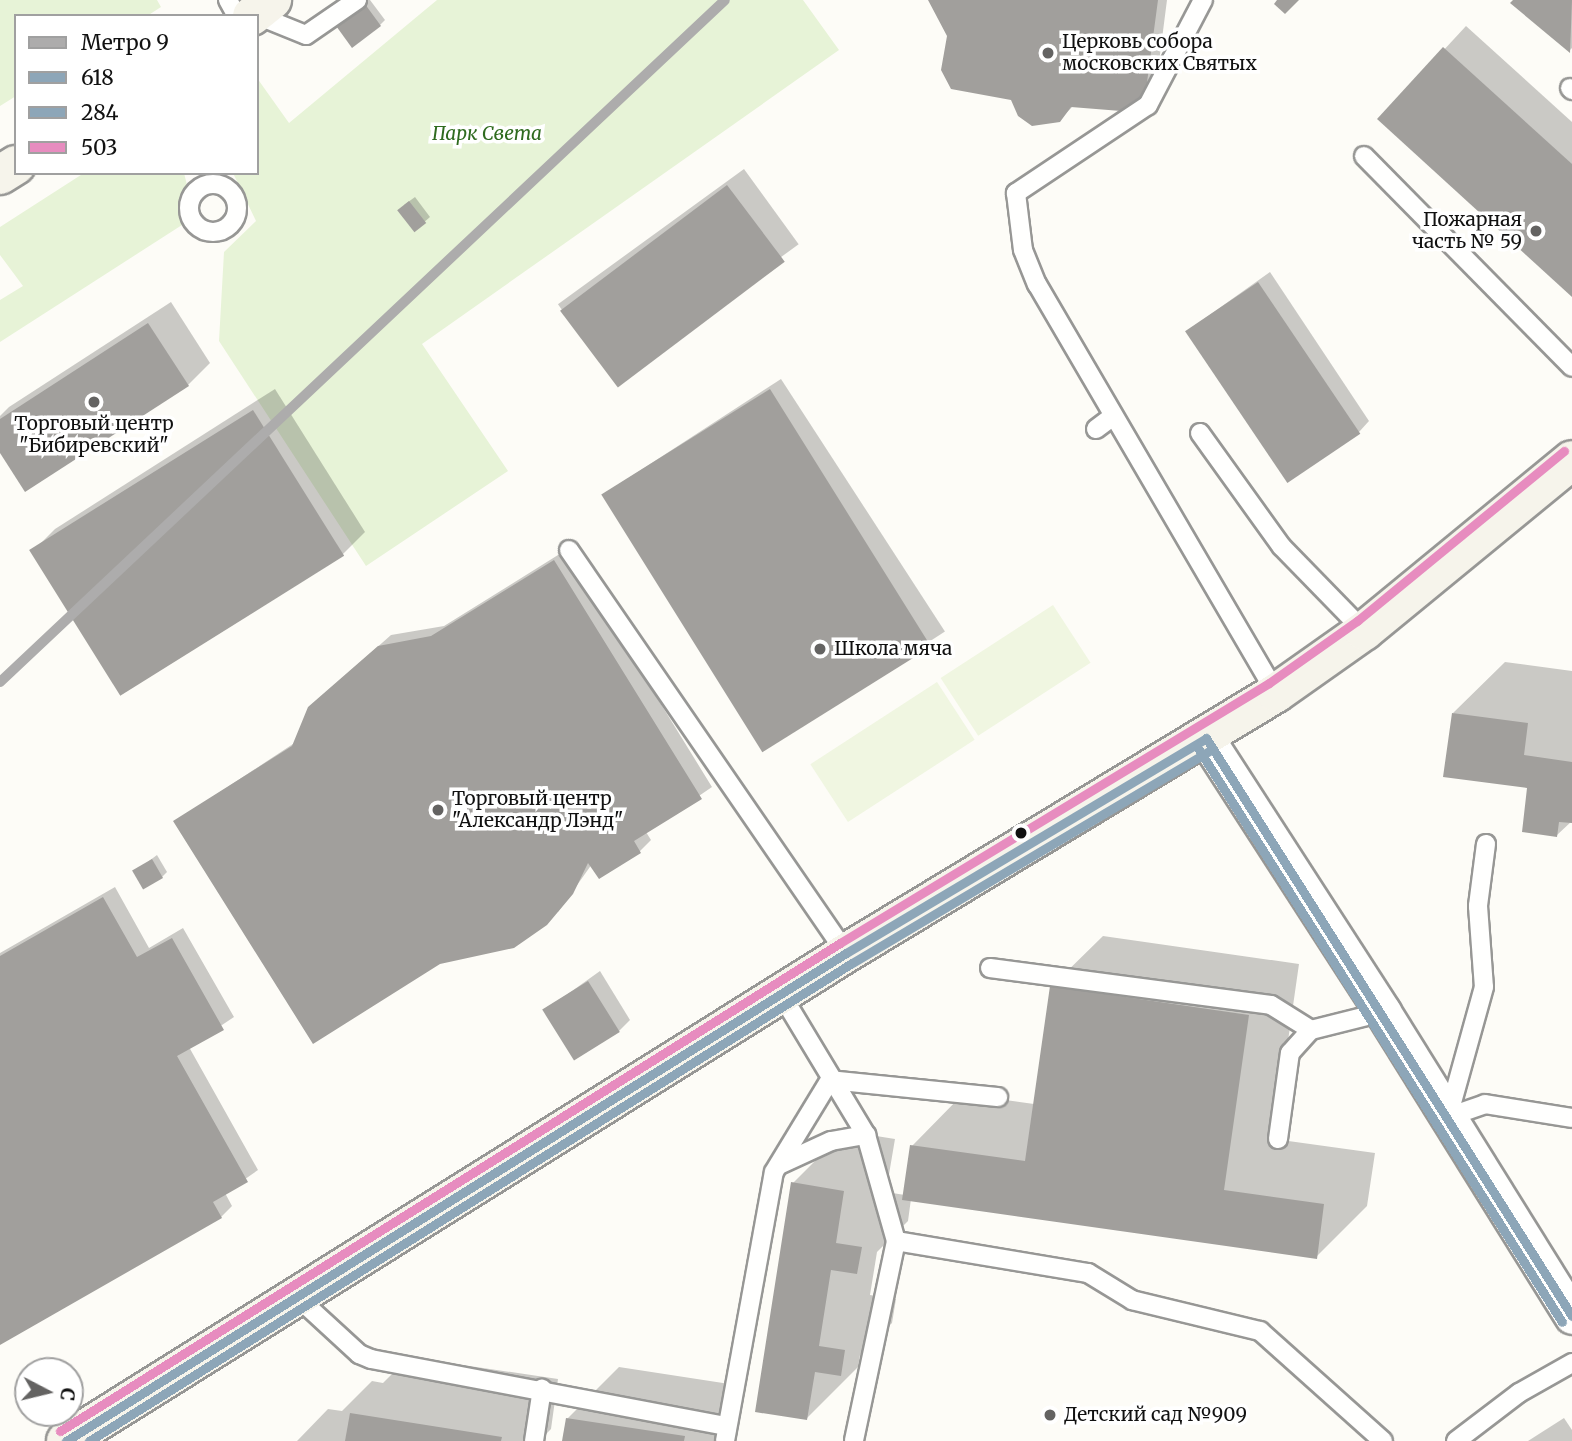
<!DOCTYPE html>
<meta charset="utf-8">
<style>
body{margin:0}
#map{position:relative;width:1572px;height:1441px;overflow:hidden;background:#fdfcf7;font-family:Merriweather,serif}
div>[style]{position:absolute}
.green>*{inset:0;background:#e7f3d7}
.pitch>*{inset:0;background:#f0f6e1;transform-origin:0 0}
.shadow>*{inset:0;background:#0003;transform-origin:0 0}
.building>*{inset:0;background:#a19f9c;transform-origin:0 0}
.roads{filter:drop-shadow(2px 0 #979795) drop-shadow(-2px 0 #979795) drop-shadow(0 2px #979795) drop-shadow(0 -2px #979795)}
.lane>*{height:18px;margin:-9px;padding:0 9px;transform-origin:9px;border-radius:9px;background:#fffffe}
.lane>.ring{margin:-9px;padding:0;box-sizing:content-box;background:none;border:18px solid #fffffe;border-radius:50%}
.street>*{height:35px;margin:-17.5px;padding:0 17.5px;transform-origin:17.5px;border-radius:17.5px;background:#fffffe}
.secondary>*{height:38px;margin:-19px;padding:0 19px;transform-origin:19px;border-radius:19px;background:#f6f4eb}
.bus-1>*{height:9px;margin:-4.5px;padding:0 4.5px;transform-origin:4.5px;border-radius:4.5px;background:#8da6b8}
.bus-2>*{height:9px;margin:-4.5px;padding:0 4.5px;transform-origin:4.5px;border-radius:4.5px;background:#8da6b8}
.bus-3>*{height:9px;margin:-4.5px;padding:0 4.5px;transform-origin:4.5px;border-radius:4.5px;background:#e78cbf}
.metro-1>*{height:10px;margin:-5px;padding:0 5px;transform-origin:5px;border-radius:5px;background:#adacac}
.dots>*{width:19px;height:19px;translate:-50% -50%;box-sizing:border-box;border:4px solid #fff;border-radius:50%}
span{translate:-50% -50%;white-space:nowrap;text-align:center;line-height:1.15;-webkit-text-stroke:7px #fff;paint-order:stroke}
.poi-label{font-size:19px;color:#111}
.left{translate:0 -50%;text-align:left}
.right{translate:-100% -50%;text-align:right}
.park-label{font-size:19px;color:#2f6b1f;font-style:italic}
.legend{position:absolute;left:14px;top:14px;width:245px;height:161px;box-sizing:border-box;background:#fff;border:2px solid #a0a0a0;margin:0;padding:9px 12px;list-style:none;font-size:21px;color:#111}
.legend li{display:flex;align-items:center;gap:14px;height:35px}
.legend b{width:35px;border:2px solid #a0a0a0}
.north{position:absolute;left:14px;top:1357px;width:70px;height:70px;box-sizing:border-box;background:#fff;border:2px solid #a0a0a0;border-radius:50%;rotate:97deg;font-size:19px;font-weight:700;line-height:28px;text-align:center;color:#111}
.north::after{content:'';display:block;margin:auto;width:24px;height:32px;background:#646362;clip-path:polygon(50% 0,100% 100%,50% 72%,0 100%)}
</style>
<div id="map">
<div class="green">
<i style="clip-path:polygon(0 0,157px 0,161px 7px,147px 16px,16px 16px,16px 96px,0 106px)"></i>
<i style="clip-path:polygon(437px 0,803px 0,839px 50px,422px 344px,508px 471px,366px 566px,219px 341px,224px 252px,256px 221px,233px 173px,257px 173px,257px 78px,289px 123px)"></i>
<i style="clip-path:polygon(84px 173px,184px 173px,187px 185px,182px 225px,0 342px,0 300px,23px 286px,0 255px,0 227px)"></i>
</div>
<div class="pitch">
<i style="left:1053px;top:605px;width:69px;height:134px;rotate:57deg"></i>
<i style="left:937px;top:682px;width:69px;height:151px;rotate:57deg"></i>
</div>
<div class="shadow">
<i style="clip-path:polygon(343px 0,370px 0,385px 20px,380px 25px)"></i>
<i style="clip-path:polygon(930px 0,1167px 0,1157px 78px,1133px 104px,1073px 106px,1059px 121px,1013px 98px,949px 36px)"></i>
<i style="clip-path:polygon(1515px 0,1572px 0,1572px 48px,1570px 50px)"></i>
<i style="clip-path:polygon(1466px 26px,1572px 122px,1572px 294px,1380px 119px)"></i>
<i style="left:744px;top:169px;width:93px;height:230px;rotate:54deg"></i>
<i style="clip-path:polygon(415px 197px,430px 217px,415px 230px,404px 205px)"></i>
<i style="clip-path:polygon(1270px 272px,1369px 421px,1359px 432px,1187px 331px)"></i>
<i style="clip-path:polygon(171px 302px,210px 363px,188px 385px,0 450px,0 416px,9px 407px)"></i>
<i style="left:781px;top:379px;width:301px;height:212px;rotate:57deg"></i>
<i style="clip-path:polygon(275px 389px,365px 532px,343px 554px,122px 694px,33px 551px,55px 529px)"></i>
<i style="clip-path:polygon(566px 550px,712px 787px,646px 832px,651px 840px,640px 851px,592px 864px,558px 912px,176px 821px,296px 742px,321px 697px,391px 635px,444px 626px)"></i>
<i style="clip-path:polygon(1505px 662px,1572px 671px,1572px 821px,1557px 835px,1529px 786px,1453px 713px)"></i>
<i style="clip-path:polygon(157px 855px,167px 872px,162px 877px,134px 872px)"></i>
<i style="clip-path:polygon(115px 887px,149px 948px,183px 928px,234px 1017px,189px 1047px,258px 1170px,225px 1193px,232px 1206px,221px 1217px,0 1343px,0 953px)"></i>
<i style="clip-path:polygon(1103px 936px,1299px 964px,1274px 1139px,1375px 1153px,1367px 1206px,1316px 1257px,911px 1199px,908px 1221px,877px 1252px,870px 1295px,896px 1299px,892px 1323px,860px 1355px,858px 1367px,807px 1418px,793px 1183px,845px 1131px,895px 1139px,886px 1192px,905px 1195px,912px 1146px,963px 1094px,1034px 1104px,1051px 987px)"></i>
<i style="clip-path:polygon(600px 971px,630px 1020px,619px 1031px,544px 1011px)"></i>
<i style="clip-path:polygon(409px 1357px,558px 1379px,551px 1429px,539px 1441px,297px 1441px,328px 1409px,342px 1411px,372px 1381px,383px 1383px)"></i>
<i style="clip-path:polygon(619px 1367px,736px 1385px,727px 1441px,564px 1441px,567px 1419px)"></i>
<i style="clip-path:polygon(1564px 1418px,1572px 1430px,1572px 1441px,1528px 1441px)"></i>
</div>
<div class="building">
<i style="clip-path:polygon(362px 0,381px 26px,352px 48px,326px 12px)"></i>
<i style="clip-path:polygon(928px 0,1158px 0,1146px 90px,1134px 105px,1121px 111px,1071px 107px,1060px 122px,1032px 126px,1018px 116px,1011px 100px,951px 89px,941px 70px,947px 36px)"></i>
<i style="clip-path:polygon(1277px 0,1299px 0,1285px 14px,1274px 4px)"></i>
<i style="clip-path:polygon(1513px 0,1572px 0,1570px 53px,1510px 3px)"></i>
<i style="clip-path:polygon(1443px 47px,1572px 164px,1572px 297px,1377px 119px)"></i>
<i style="left:727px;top:185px;width:96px;height:209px;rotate:53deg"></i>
<i style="left:409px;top:201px;width:28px;height:15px;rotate:52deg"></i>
<i style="left:1258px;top:282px;width:183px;height:88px;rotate:56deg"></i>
<i style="clip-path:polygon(148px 323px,189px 386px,25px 492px,0 453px,0 419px)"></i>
<i style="left:770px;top:389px;width:304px;height:199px;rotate:58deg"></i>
<i style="left:253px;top:410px;width:172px;height:264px;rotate:58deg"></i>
<i style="clip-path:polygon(554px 560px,702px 799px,634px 841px,641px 853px,599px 879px,588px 863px,573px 894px,547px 925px,514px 948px,440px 964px,313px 1044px,173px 821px,292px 746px,308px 707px,378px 646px,431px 636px)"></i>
<i style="clip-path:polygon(1452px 713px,1528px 723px,1524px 755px,1572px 762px,1572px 823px,1559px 822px,1557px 837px,1522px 832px,1527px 788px,1443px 777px)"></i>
<i style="left:152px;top:859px;width:22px;height:23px;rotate:60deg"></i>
<i style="clip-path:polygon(103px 897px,137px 957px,172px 938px,224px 1030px,177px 1056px,248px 1182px,213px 1202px,222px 1218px,0 1345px,0 956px)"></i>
<i style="left:588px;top:981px;width:60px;height:54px;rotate:58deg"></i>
<i style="clip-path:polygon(1050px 986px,1249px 1015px,1224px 1190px,1324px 1204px,1317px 1259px,902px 1200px,910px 1145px,1025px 1161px)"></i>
<i style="clip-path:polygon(791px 1182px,844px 1191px,836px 1243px,862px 1247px,857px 1274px,831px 1270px,819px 1346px,845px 1350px,841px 1376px,815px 1372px,807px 1420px,755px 1412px)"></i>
<i style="clip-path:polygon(350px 1413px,502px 1437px,501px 1441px,345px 1441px)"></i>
<i style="clip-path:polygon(566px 1418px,685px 1436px,684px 1441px,562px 1441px)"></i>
</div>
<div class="roads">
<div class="lane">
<i style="left:228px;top:0;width:18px;rotate:61deg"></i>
<i style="left:1203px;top:0;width:119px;rotate:117.6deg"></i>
<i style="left:1148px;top:105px;width:159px;rotate:146.3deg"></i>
<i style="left:1016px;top:193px;width:57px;rotate:83deg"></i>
<i style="left:1023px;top:250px;width:37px;rotate:68deg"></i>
<i style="left:1037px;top:284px;width:474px;rotate:59.7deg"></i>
<i style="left:254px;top:14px;width:56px;rotate:22deg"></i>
<i style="left:306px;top:35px;width:62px;rotate:-34.5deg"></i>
<i style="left:1570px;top:88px;width:3px;rotate:45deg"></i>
<i style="left:1364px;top:156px;width:296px;rotate:45.4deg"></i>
<i class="ring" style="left:189px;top:184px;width:30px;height:30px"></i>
<i style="left:1096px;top:429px;width:20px;rotate:-37deg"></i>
<i style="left:1200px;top:433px;width:140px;rotate:54.3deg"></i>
<i style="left:1282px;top:547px;width:117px;rotate:45.7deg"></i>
<i style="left:569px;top:550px;width:489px;rotate:55.5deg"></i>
<i style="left:1486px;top:844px;width:63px;rotate:97.4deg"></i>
<i style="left:1478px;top:906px;width:81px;rotate:85.8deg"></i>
<i style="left:1484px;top:987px;width:135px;rotate:105.5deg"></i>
<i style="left:1448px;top:1117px;width:39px;rotate:-19deg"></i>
<i style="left:1485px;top:1104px;width:88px;rotate:9.1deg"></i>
<i style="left:990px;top:968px;width:283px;rotate:7.5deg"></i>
<i style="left:1271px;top:1005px;width:47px;rotate:32deg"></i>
<i style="left:1311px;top:1030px;width:74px;rotate:-14deg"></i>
<i style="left:781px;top:994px;width:165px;rotate:58.9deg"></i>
<i style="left:866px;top:1135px;width:110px;rotate:74.2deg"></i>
<i style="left:896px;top:1241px;width:204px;rotate:101.9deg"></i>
<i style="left:1278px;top:1139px;width:87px;rotate:-82.1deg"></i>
<i style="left:1290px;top:1053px;width:31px;rotate:-48deg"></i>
<i style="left:781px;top:1164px;width:55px;rotate:-24.7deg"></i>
<i style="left:831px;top:1141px;width:36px;rotate:-10deg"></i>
<i style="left:896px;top:1241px;width:195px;rotate:9.5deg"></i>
<i style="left:1088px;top:1273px;width:52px;rotate:31.5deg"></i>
<i style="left:1132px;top:1300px;width:132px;rotate:13.6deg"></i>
<i style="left:1260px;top:1331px;width:165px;rotate:41.8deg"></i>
<i style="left:296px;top:1296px;width:86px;rotate:42.6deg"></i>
<i style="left:359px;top:1354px;width:13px;rotate:23deg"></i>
<i style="left:371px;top:1359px;width:361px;rotate:10.7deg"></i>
<i style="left:534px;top:1441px;width:53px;rotate:-81.3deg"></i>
<i style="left:725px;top:1441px;width:273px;rotate:-79.7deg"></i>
<i style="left:774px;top:1172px;width:108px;rotate:-58.7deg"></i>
<i style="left:830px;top:1080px;width:169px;rotate:5.8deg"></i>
<i style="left:1456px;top:1441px;width:79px;rotate:-37.3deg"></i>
<i style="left:1519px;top:1393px;width:61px;rotate:-29.5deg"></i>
</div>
<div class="street">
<i style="left:1206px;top:738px;width:326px;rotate:57.1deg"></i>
<i style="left:1383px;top:1012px;width:358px;rotate:58.1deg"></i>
</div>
<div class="secondary">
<i style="left:252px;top:16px;width:26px;rotate:-39deg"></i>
<i style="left:0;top:175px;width:19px;rotate:-32deg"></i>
<i style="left:66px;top:1441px;width:920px;rotate:-32.03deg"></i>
<i style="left:846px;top:953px;width:502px;rotate:-31.16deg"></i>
<i style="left:1276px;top:693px;width:108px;rotate:-35.2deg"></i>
<i style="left:1364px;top:631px;width:269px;rotate:-39.4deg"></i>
</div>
</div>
<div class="bus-1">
<i style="left:1206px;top:738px;width:684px;rotate:57.66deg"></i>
<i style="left:66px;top:1441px;width:920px;rotate:-32.03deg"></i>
<i style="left:846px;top:953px;width:419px;rotate:-30.8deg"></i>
</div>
<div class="bus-2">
<i style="left:1196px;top:745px;width:683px;rotate:57.61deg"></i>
<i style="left:89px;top:1441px;width:900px;rotate:-32.07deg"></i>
<i style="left:852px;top:963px;width:419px;rotate:-30.7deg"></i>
</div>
<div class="bus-3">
<i style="left:60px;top:1431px;width:920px;rotate:-32.03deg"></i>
<i style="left:840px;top:943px;width:502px;rotate:-31.22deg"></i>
<i style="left:1269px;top:683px;width:108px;rotate:-35.2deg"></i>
<i style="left:1357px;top:621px;width:268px;rotate:-39.4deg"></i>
</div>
<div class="metro-1">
<i style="left:0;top:682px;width:995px;rotate:-43.25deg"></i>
</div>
<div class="dots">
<i style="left:1048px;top:53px;background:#646362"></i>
<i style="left:1536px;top:231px;background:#646362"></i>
<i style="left:94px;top:402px;background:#646362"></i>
<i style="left:820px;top:649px;background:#646362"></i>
<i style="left:438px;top:810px;background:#646362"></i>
<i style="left:1021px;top:833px;background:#111"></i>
<i style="left:1050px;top:1415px;background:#646362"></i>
</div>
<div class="poi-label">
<span class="left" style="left:1062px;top:53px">Церковь собора<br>московских Святых</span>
<span class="right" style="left:1522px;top:231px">Пожарная<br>часть № 59</span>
<span style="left:94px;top:435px">Торговый центр<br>"Бибиревский"</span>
<span class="left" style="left:834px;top:649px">Школа мяча</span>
<span class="left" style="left:452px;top:810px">Торговый центр<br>"Александр Лэнд"</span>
<span class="left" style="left:1064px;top:1415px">Детский сад №909</span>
</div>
<div class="park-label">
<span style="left:487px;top:134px">Парк Света</span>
</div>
<ul class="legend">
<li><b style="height:9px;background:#adacac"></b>Метро 9</li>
<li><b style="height:9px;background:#8da6b8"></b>618</li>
<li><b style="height:9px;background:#8da6b8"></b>284</li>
<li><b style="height:9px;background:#e78cbf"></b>503</li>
</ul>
<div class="north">С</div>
</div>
